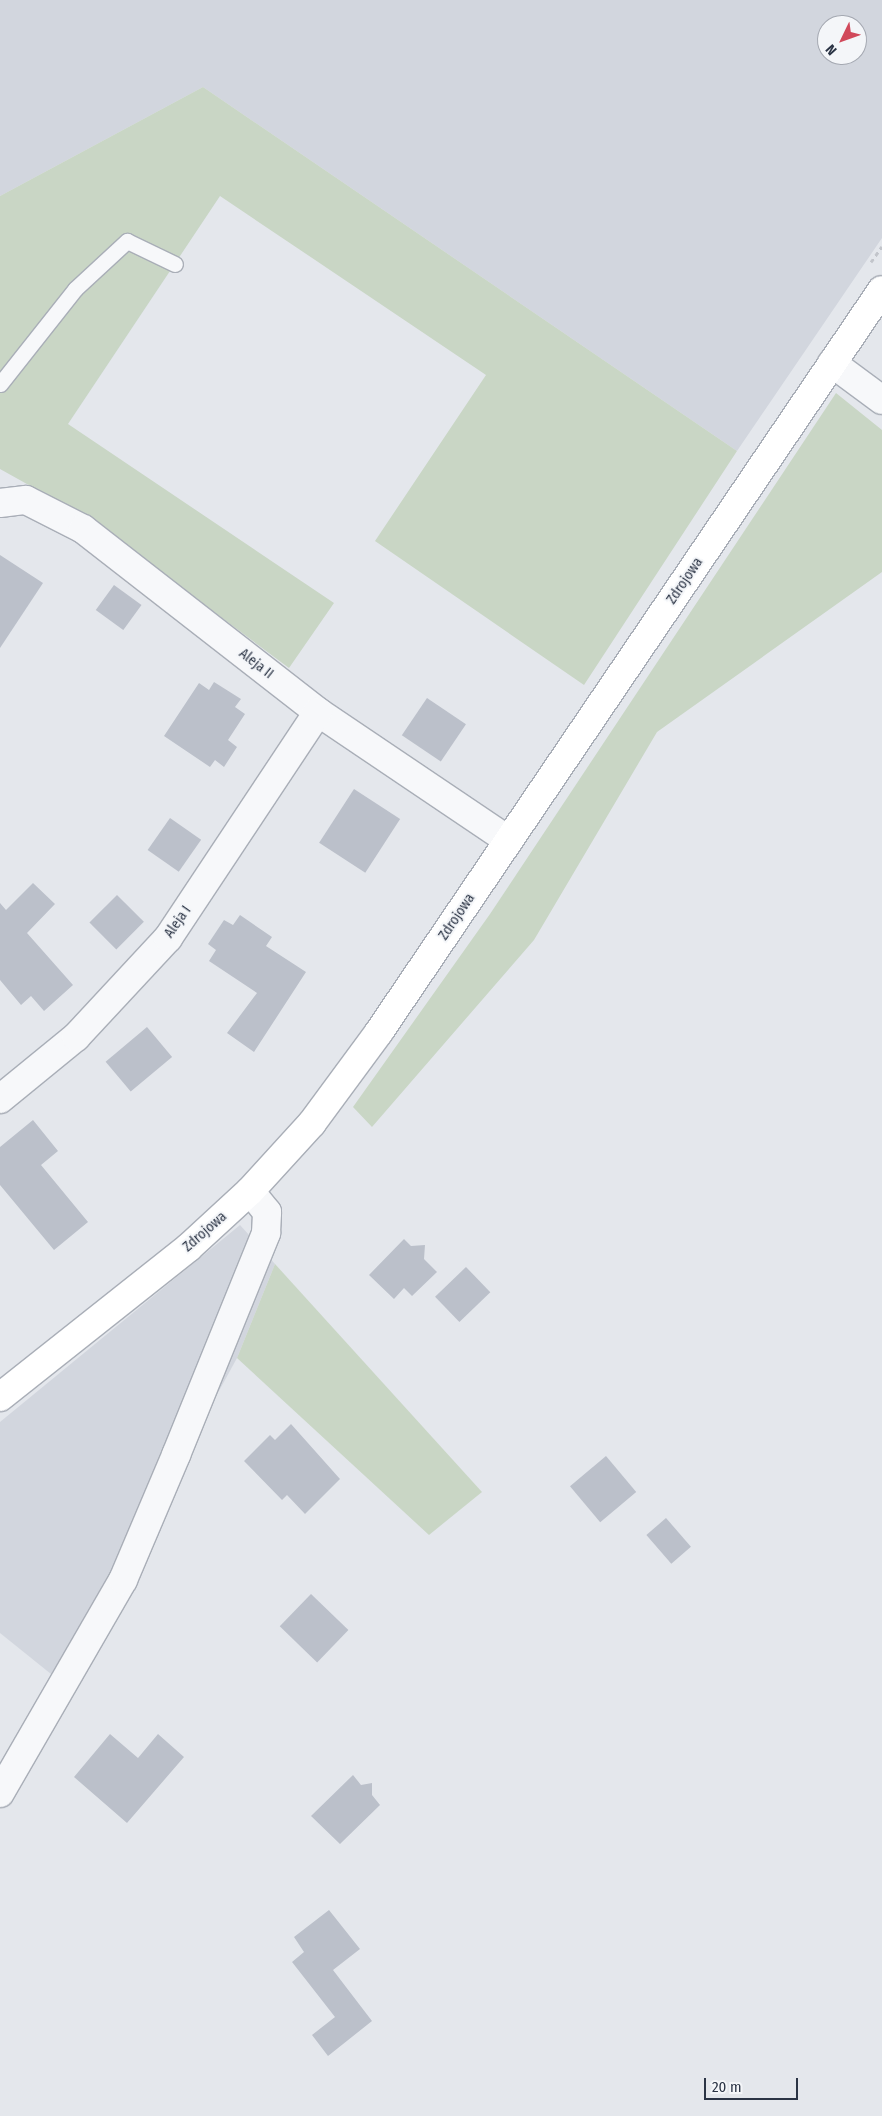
<!DOCTYPE html>
<style>
body{margin:0}
#map{position:relative;width:882px;height:2116px;overflow:hidden;background:#e4e7ec;font-family:"Fira Sans Condensed",sans-serif}
div>[style]{position:absolute}
.built>*{inset:0;background:#d2d6de}
.green>*{inset:0;background:#c9d6c5}
.building>*{inset:0;background:#bbc0ca;transform-origin:0 0}
.path>*{height:3px;margin-top:-1.5px;transform-origin:0;background:repeating-linear-gradient(90deg,#c2c5cb 0 4px,transparent 0 8px)}
.roads{filter:drop-shadow(1px 0 #a9aeb7) drop-shadow(-1px 0 #a9aeb7) drop-shadow(0 1px #a9aeb7) drop-shadow(0 -1px #a9aeb7)}
.lane>*{height:15px;margin:-7.5px;padding:0 7.5px;transform-origin:7.5px;border-radius:7.5px;background:#f7f8fa}
.street>*{height:28px;margin:-14px;padding:0 14px;transform-origin:14px;border-radius:14px;background:#f7f8fa}
.secondary>*{height:28px;margin:-14px;padding:0 14px;transform-origin:14px;border-radius:14px;background:#fff}
span{translate:-50% -50%;white-space:nowrap;text-align:center;line-height:1.15;-webkit-text-stroke:4px #f4f6f9;paint-order:stroke}
.street-label{font-size:14px;color:#2b3445}
.north{position:absolute;left:817px;top:15px;width:50px;height:50px;box-sizing:border-box;background:#f4f6f9;border:1px solid #a4a8b1;border-radius:50%;rotate:228deg;font-size:14px;font-weight:700;line-height:20px;text-align:center;color:#2b3445}
.north::after{content:'';display:block;margin:auto;width:18px;height:22px;background:#d1495b;clip-path:polygon(50% 0,100% 100%,50% 72%,0 100%)}
.scale{position:absolute;left:704px;top:2078px;width:94px;height:22px;box-sizing:border-box;border:2px solid #2b3445;border-top:0;padding-left:6px;font-size:15px;line-height:18px;white-space:nowrap;color:#2b3445;-webkit-text-stroke:4px #f4f6f9;paint-order:stroke}
</style>
<div id="map">
<div class="built">
<i style="clip-path:polygon(evenodd,0 0,882px 0,882px 238px,737px 451px,203px 87px,0 196px,0 0,827px 25px,857px 25px,857px 55px,827px 55px,827px 25px)"></i>
<i style="clip-path:polygon(240px 1225px,275px 1264px,237px 1358px,150px 1517px,51px 1674px,0 1633px,0 1422px)"></i>
</div>
<div class="green">
<i style="clip-path:polygon(203px 87px,737px 451px,584px 685px,375px 541px,486px 375px,220px 196px,68px 424px,334px 603px,289px 668px,88px 518px,0 469px,0 196px)"></i>
<i style="clip-path:polygon(836px 393px,882px 430px,882px 572px,657px 732px,534px 940px,372px 1127px,353px 1107px,490px 914px)"></i>
<i style="clip-path:polygon(275px 1264px,482px 1492px,429px 1535px,237px 1358px)"></i>
</div>
<div class="building">
<i style="clip-path:polygon(0 555px,43px 583px,0 648px)"></i>
<i style="left:114px;top:585px;width:34px;height:31px;rotate:36deg"></i>
<i style="clip-path:polygon(214px 682px,241px 699px,235px 707px,245px 714px,228px 740px,237px 747px,224px 767px,215px 760px,210px 767px,164px 736px,199px 683px,209px 690px)"></i>
<i style="left:427px;top:698px;width:47px;height:45px;rotate:34deg"></i>
<i style="left:354px;top:789px;width:55px;height:64px;rotate:33deg"></i>
<i style="left:170px;top:818px;width:38px;height:39px;rotate:35deg"></i>
<i style="clip-path:polygon(33px 883px,55px 904px,27px 933px,73px 985px,44px 1011px,31px 996px,21px 1005px,0 980px,0 903px,6px 910px)"></i>
<i style="left:117px;top:895px;width:38px;height:39px;rotate:45deg"></i>
<i style="clip-path:polygon(240px 915px,272px 937px,266px 946px,306px 972px,254px 1052px,227px 1033px,257px 993px,209px 961px,216px 950px,208px 944px,224px 920px,233px 925px)"></i>
<i style="left:147px;top:1027px;width:39px;height:54px;rotate:50deg"></i>
<i style="clip-path:polygon(33px 1120px,58px 1151px,41px 1165px,88px 1222px,54px 1250px,0 1185px,0 1147px)"></i>
<i style="clip-path:polygon(404px 1239px,411px 1246px,425px 1245px,424px 1259px,437px 1272px,412px 1296px,404px 1288px,394px 1299px,369px 1275px)"></i>
<i style="left:466px;top:1267px;width:35px;height:43px;rotate:46deg"></i>
<i style="clip-path:polygon(291px 1424px,340px 1479px,305px 1514px,287px 1495px,282px 1500px,244px 1461px,270px 1435px,275px 1440px)"></i>
<i style="left:606px;top:1456px;width:47px;height:47px;rotate:50deg"></i>
<i style="left:666px;top:1518px;width:38px;height:26px;rotate:49deg"></i>
<i style="left:311px;top:1594px;width:52px;height:45px;rotate:44deg"></i>
<i style="clip-path:polygon(110px 1734px,138px 1758px,158px 1734px,184px 1757px,127px 1823px,74px 1777px)"></i>
<i style="clip-path:polygon(353px 1775px,361px 1785px,372px 1783px,372px 1795px,380px 1805px,340px 1844px,311px 1816px)"></i>
<i style="clip-path:polygon(329px 1910px,360px 1949px,333px 1970px,372px 2021px,328px 2056px,312px 2035px,335px 2017px,292px 1962px,304px 1952px,294px 1937px)"></i>
</div>
<div class="path">
<i style="left:871px;top:262px;width:19px;rotate:-55deg"></i>
</div>
<div class="roads">
<div class="lane">
<i style="left:0;top:384px;width:121px;rotate:-51.7deg"></i>
<i style="left:75px;top:289px;width:71px;rotate:-42.7deg"></i>
<i style="left:127px;top:241px;width:53px;rotate:25.6deg"></i>
</div>
<div class="street">
<i style="left:832px;top:363px;width:62px;rotate:36.5deg"></i>
<i style="left:0;top:503px;width:26px;rotate:-7deg"></i>
<i style="left:26px;top:500px;width:64px;rotate:27deg"></i>
<i style="left:83px;top:529px;width:298px;rotate:37.9deg"></i>
<i style="left:318px;top:712px;width:230px;rotate:34deg"></i>
<i style="left:0;top:1099px;width:98px;rotate:-39.2deg"></i>
<i style="left:76px;top:1037px;width:135px;rotate:-47.1deg"></i>
<i style="left:168px;top:938px;width:271px;rotate:-56.4deg"></i>
<i style="left:0;top:1793px;width:246px;rotate:-60deg"></i>
<i style="left:123px;top:1580px;width:136px;rotate:-67deg"></i>
<i style="left:176px;top:1455px;width:240px;rotate:-67.9deg"></i>
<i style="left:266px;top:1233px;width:21px;rotate:-87deg"></i>
<i style="left:267px;top:1212px;width:27px;rotate:-129deg"></i>
</div>
<div class="secondary">
<i style="left:0;top:1397px;width:240px;rotate:-38.4deg"></i>
<i style="left:188px;top:1248px;width:84px;rotate:-42.6deg"></i>
<i style="left:250px;top:1191px;width:92px;rotate:-47.6deg"></i>
<i style="left:312px;top:1123px;width:113px;rotate:-53.6deg"></i>
<i style="left:379px;top:1032px;width:896px;rotate:-55.87deg"></i>
</div>
</div>
<div class="street-label">
<span style="left:685px;top:581px;rotate:-56deg">Zdrojowa</span>
<span style="left:256px;top:664px;rotate:38deg">Aleja II</span>
<span style="left:457px;top:917px;rotate:-56deg">Zdrojowa</span>
<span style="left:178px;top:922px;rotate:-55deg">Aleja I</span>
<span style="left:205px;top:1232px;rotate:-41deg">Zdrojowa</span>
</div>
<div class="north">N</div>
<div class="scale">20 m</div>
</div>
